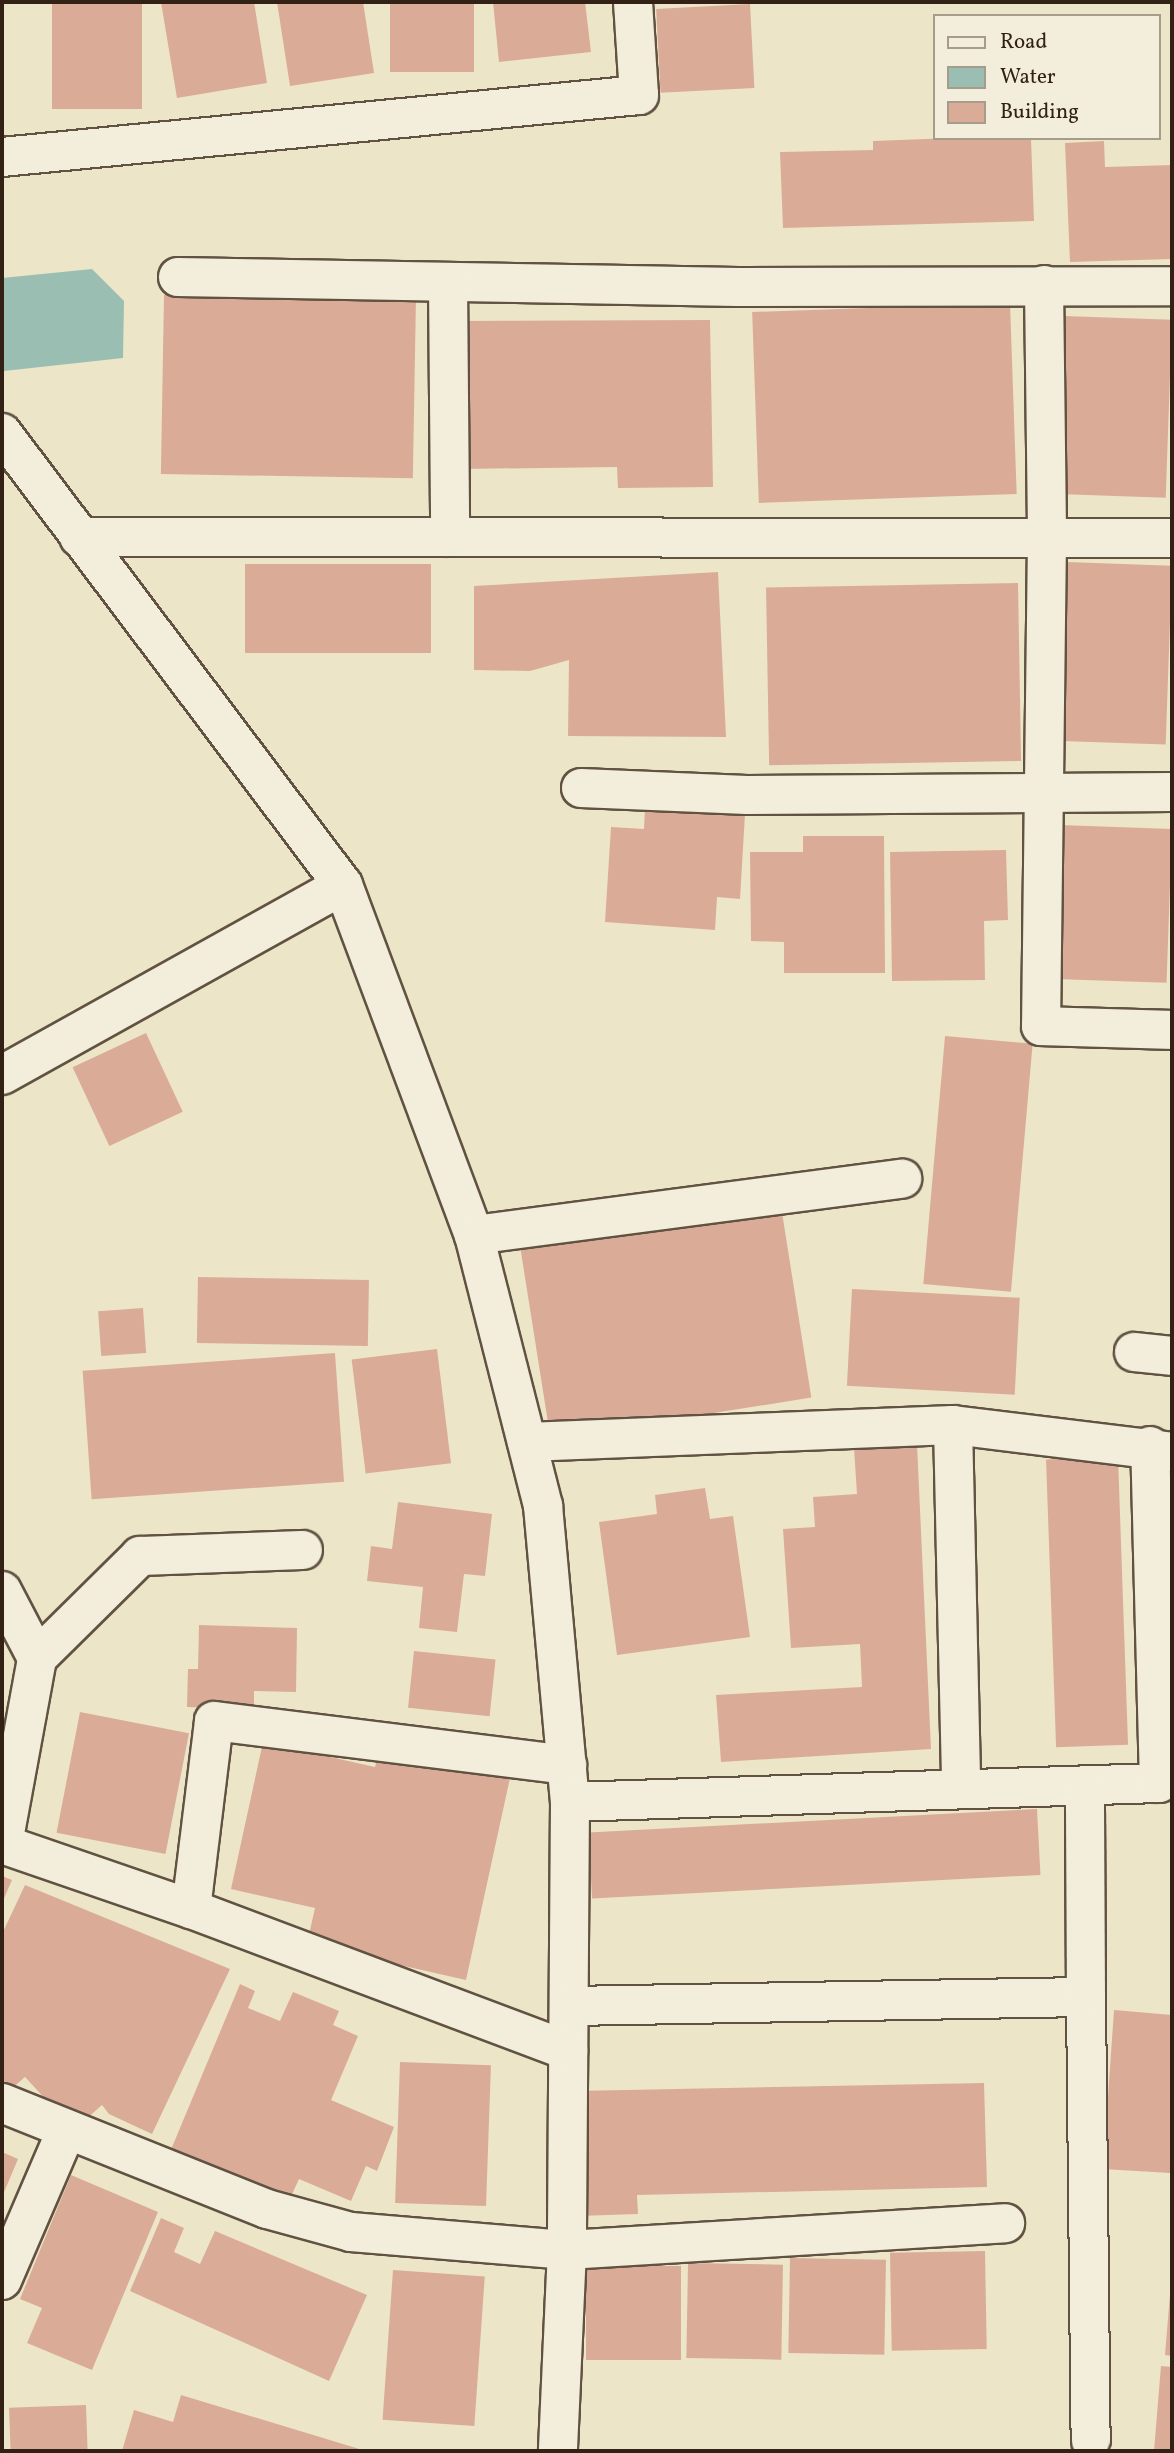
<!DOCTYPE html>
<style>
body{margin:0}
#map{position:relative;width:1174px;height:2453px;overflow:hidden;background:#ede5c8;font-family:Vollkorn,serif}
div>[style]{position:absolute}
.water>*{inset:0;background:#9abfb2}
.building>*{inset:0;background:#daac97;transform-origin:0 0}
.roads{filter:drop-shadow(2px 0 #615241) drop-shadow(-2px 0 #615241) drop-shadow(0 2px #615241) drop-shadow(0 -2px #615241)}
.minor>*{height:38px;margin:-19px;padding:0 19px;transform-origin:19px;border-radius:19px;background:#f3eedb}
span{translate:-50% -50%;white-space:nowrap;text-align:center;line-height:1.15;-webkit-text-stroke:6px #f3eedb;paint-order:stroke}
.frame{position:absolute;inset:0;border:4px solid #322114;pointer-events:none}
.legend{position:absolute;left:933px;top:14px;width:228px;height:126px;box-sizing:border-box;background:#f3eedb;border:2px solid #a69c8b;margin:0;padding:9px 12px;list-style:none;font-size:21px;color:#322114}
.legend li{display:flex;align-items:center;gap:14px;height:35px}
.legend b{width:35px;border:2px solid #a69c8b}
</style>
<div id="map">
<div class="water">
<i style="clip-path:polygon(92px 269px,124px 301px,123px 358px,4px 371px,2px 278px)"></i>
</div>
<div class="building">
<i style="left:52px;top:2px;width:90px;height:107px"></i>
<i style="clip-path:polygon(161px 2px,254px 2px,267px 83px,177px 98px)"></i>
<i style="clip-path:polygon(277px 2px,363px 2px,374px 73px,290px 86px)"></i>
<i style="left:390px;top:2px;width:84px;height:70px"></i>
<i style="clip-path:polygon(493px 2px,585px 2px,591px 52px,499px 62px)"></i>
<i style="left:750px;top:4px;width:84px;height:94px;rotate:87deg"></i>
<i style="clip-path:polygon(953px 138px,1031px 138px,1034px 221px,783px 228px,780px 152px,873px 150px,873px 141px)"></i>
<i style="clip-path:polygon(1104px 141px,1105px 167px,1172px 165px,1172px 259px,1070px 262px,1065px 143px)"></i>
<i style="left:164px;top:295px;width:252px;height:179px;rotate:1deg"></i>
<i style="left:1010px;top:303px;width:191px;height:258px;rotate:88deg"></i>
<i style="left:1064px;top:316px;width:108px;height:178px;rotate:2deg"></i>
<i style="clip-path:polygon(710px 320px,713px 487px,618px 488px,617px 467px,461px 469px,459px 321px)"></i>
<i style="left:1067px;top:562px;width:105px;height:179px;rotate:2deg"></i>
<i style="left:245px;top:564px;width:186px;height:89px"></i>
<i style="clip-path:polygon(718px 572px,726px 737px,568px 736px,569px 660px,530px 671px,474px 670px,474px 586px)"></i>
<i style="left:1018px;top:583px;width:178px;height:252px;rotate:89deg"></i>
<i style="clip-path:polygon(645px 807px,745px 814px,740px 899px,717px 897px,715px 930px,605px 922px,611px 827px,644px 829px)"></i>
<i style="left:1060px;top:825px;width:112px;height:154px;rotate:2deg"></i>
<i style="clip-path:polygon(803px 836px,884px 836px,885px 973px,784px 973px,784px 942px,751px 941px,750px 852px,803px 852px)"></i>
<i style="clip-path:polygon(1006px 850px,1008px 920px,984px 921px,985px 980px,892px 981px,890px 852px)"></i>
<i style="left:146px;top:1033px;width:87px;height:81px;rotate:65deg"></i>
<i style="left:945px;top:1036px;width:88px;height:249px;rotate:5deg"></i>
<i style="left:781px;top:1206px;width:194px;height:264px;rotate:81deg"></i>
<i style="left:198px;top:1277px;width:171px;height:66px;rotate:1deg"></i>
<i style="left:852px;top:1289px;width:168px;height:97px;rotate:3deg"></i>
<i style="left:143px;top:1308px;width:45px;height:45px;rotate:86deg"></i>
<i style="left:437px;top:1349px;width:115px;height:86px;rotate:83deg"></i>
<i style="left:335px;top:1353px;width:129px;height:253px;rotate:86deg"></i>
<i style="clip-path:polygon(917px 1444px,931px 1749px,721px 1762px,716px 1695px,862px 1687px,860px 1644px,791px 1648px,783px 1529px,815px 1527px,813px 1497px,857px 1494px,854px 1448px)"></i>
<i style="left:1118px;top:1457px;width:288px;height:72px;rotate:88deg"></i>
<i style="clip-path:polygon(705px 1488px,710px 1519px,733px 1516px,750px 1637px,617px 1655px,599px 1522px,657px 1514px,655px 1495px)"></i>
<i style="clip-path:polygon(398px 1502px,492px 1514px,485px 1576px,464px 1574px,457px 1632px,419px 1628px,423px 1587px,367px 1581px,371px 1546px,392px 1549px)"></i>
<i style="clip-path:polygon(199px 1625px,297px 1628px,296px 1692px,254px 1691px,254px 1709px,187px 1707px,188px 1669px,198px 1669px)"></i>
<i style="left:414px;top:1651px;width:82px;height:57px;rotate:6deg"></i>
<i style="left:80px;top:1712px;width:111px;height:123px;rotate:11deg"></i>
<i style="clip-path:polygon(263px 1742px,375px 1767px,380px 1749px,510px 1778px,466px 1980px,307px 1944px,315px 1908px,231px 1889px)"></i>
<i style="left:1037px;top:1809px;width:66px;height:449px;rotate:87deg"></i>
<i style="clip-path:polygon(2px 1876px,12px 1880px,2px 1903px)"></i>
<i style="clip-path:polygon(25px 1885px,230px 1969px,152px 2134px,109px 2114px,102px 2105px,85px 2120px,50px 2104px,25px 2077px,9px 2091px,2px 2088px,2px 1934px)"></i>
<i style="clip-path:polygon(240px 1984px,255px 1991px,248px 2008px,280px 2021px,293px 1992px,339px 2011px,333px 2025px,358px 2036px,331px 2100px,394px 2127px,377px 2171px,366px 2166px,351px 2201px,299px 2179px,288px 2203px,170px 2152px)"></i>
<i style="clip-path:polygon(1114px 2010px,1172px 2015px,1170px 2173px,1103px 2169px)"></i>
<i style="left:400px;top:2062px;width:91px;height:141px;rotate:2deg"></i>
<i style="clip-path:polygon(984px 2083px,987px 2187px,637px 2195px,638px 2214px,578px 2216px,575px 2091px)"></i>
<i style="clip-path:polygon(2px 2152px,18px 2159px,2px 2197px)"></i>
<i style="clip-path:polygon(71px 2175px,158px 2212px,92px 2370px,27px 2343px,42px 2308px,20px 2299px)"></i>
<i style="clip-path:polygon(161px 2218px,184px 2228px,174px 2252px,200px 2264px,215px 2231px,367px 2295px,329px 2381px,130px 2291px)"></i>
<i style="left:985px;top:2251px;width:98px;height:95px;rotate:89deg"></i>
<i style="left:790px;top:2258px;width:96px;height:95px;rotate:1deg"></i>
<i style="left:688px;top:2263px;width:95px;height:95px;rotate:1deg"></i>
<i style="left:586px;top:2266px;width:95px;height:94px"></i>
<i style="left:393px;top:2270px;width:92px;height:150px;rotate:4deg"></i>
<i style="clip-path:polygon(1170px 2294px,1172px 2294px,1172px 2356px,1165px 2355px)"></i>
<i style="clip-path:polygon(1161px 2366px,1172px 2367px,1172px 2451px,1154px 2451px)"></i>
<i style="clip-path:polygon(181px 2395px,366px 2451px,122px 2451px,134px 2410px,173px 2422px)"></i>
<i style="left:86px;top:2405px;width:46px;height:77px;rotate:88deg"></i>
</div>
<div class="roads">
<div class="minor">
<i style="left:2px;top:157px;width:640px;rotate:-5.56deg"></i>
<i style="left:639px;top:95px;width:93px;rotate:-93.7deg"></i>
<i style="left:178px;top:277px;width:560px;rotate:1.02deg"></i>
<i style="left:738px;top:287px;width:434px;rotate:-0.1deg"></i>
<i style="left:448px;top:283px;width:254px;rotate:89.5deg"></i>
<i style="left:1044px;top:285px;width:253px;rotate:89.3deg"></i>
<i style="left:1047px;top:538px;width:488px;rotate:90.7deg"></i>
<i style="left:1041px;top:1026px;width:131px;rotate:1.7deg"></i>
<i style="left:2px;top:433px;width:566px;rotate:52.97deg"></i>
<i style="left:343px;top:885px;width:374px;rotate:69.5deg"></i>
<i style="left:474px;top:1235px;width:280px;rotate:75.7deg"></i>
<i style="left:543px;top:1506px;width:297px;rotate:84.8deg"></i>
<i style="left:570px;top:1802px;width:448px;rotate:90.4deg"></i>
<i style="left:567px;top:2250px;width:201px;rotate:92.6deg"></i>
<i style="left:79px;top:537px;width:1093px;rotate:0.05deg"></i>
<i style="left:581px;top:788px;width:166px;rotate:2.4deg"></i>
<i style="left:747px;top:795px;width:425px;rotate:-0.4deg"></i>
<i style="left:2px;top:1075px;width:390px;rotate:-29.1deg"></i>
<i style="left:474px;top:1235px;width:432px;rotate:-7.5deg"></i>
<i style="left:1134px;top:1352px;width:38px;rotate:6deg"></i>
<i style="left:953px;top:1425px;width:364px;rotate:88.7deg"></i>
<i style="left:527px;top:1442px;width:426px;rotate:-2.3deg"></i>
<i style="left:953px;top:1425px;width:221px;rotate:7deg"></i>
<i style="left:2px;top:1591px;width:76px;rotate:62.4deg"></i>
<i style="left:570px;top:1802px;width:589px;rotate:-1.85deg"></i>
<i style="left:1159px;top:1783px;width:337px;rotate:-91.5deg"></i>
<i style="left:2px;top:1844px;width:200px;rotate:19deg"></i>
<i style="left:191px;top:1909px;width:403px;rotate:20.6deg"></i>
<i style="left:3px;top:1844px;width:189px;rotate:-79.6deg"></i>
<i style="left:37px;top:1658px;width:145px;rotate:-44.7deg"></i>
<i style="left:140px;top:1556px;width:163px;rotate:-2.1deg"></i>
<i style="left:191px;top:1909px;width:189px;rotate:-83deg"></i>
<i style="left:214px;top:1721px;width:356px;rotate:7.1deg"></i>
<i style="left:1086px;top:1997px;width:443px;rotate:89.4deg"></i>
<i style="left:569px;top:2006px;width:517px;rotate:-1deg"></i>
<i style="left:1086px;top:1997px;width:212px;rotate:-90.3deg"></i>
<i style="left:2px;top:2103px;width:285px;rotate:21.8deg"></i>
<i style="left:267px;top:2209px;width:87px;rotate:15.3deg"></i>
<i style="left:351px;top:2232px;width:217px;rotate:4.8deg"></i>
<i style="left:567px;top:2250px;width:439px;rotate:-3.5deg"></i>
<i style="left:2px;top:2280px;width:164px;rotate:-66.7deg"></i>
</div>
</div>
<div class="frame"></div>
<ul class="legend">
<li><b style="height:9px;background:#f3eedb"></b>Road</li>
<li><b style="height:19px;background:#9abfb2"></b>Water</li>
<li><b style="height:19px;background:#daac97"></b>Building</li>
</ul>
</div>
